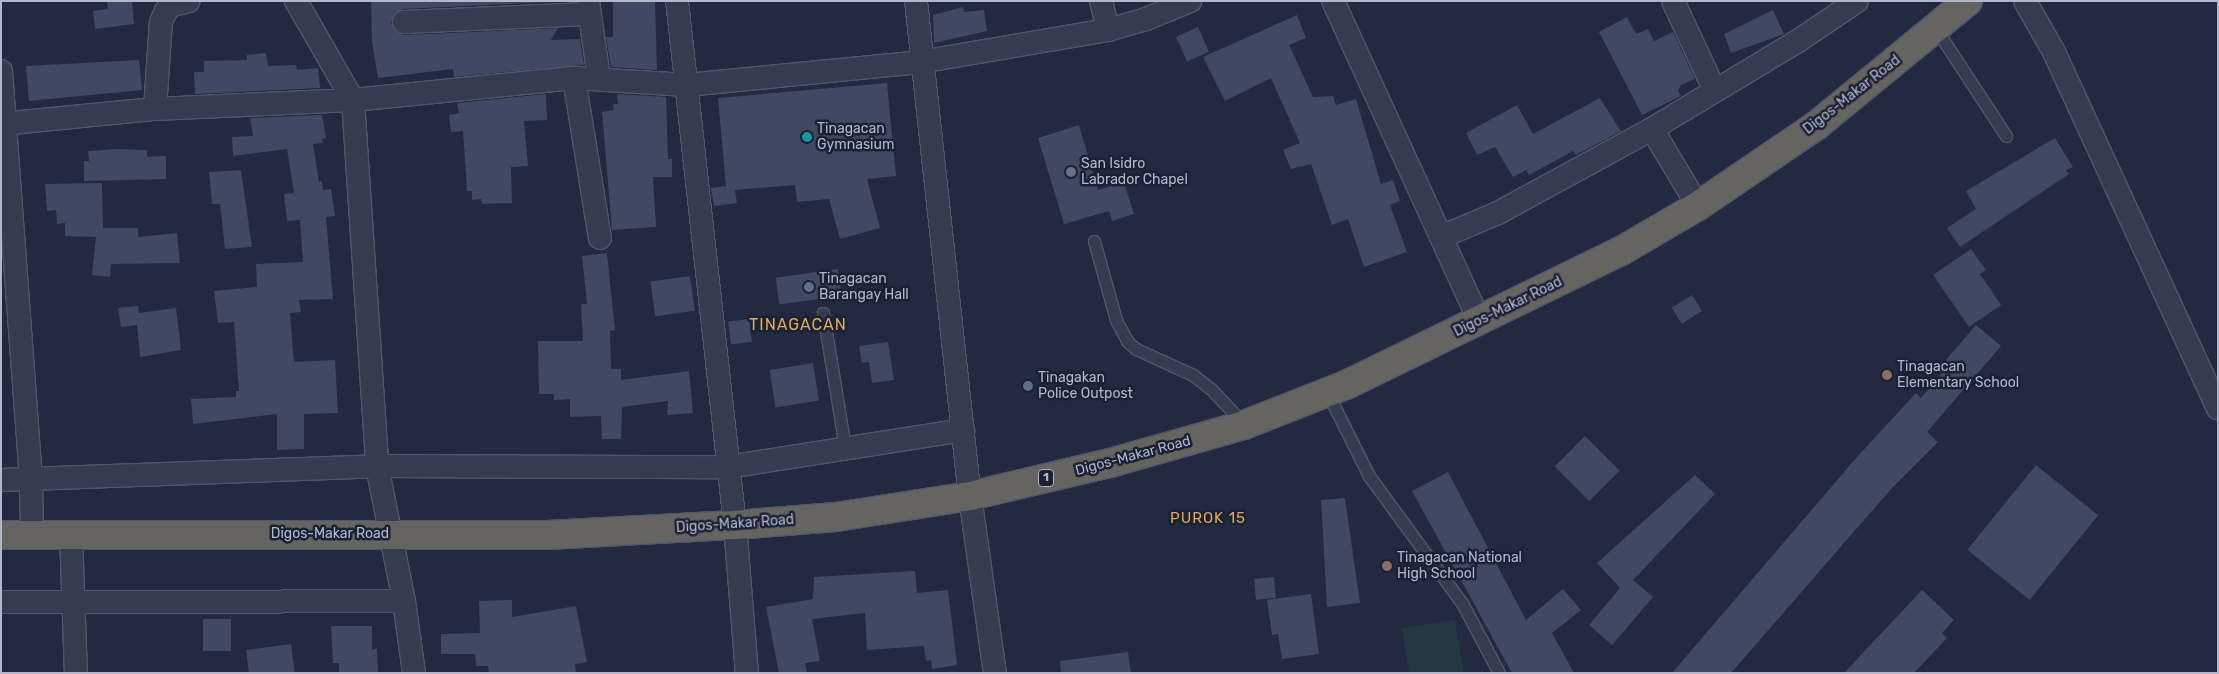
<!DOCTYPE html>
<style>
body{margin:0}
#map{position:relative;width:2219px;height:674px;overflow:hidden;background:#222940;font-family:Rubik,sans-serif}
div>[style]{position:absolute}
.green>*{inset:0;background:#243841}
.building>*{inset:0;background:#404862;transform-origin:0 0}
.roads{filter:drop-shadow(1px 0 #51576a) drop-shadow(-1px 0 #51576a) drop-shadow(0 1px #51576a) drop-shadow(0 -1px #51576a)}
.service>*{height:11px;margin:-5.5px;padding:0 5.5px;transform-origin:5.5px;border-radius:5.5px;background:#363c4f}
.minor>*{height:22px;margin:-11px;padding:0 11px;transform-origin:11px;border-radius:11px;background:#363c4f}
.trunk>*{height:28px;margin:-14px;padding:0 14px;transform-origin:14px;border-radius:14px;background:#656461}
.dots>*{width:14px;height:14px;translate:-50% -50%;box-sizing:border-box;border:2px solid #1b2134;border-radius:50%}
span{translate:-50% -50%;white-space:nowrap;text-align:center;line-height:1.15;-webkit-text-stroke:5px #1b2134;paint-order:stroke}
.shield-label span{padding:1px 4px;background:#1b2134;border:1px solid;border-radius:4px;-webkit-text-stroke-width:0}
.shield-label{font-size:12px;color:#b2b7ca;font-weight:700}
.street-label{font-size:14px;color:#b2b7ca}
.poi-label{font-size:14px;color:#b2b7ca}
.left{translate:0 -50%;text-align:left}
.neighbourhood-label{font-size:15px;color:#deaa59;letter-spacing:1px}
.quarter-label{font-size:16px;color:#deaa59;letter-spacing:1px}
.frame{position:absolute;inset:0;border:2px solid #b2b7ca;pointer-events:none}
</style>
<div id="map">
<div class="green">
<i style="clip-path:polygon(1455px 620px,1464px 673px,1409px 673px,1402px 628px)"></i>
</div>
<div class="building">
<i style="clip-path:polygon(107px 1px,132px 1px,134px 24px,95px 29px,93px 11px,108px 9px)"></i>
<i style="clip-path:polygon(371px 1px,572px 1px,403px 9px,393px 16px,391px 23px,398px 33px,405px 35px,558px 28px,551px 40px,580px 39px,584px 65px,454px 77px,453px 69px,378px 78px,372px 42px)"></i>
<i style="clip-path:polygon(613px 1px,655px 1px,657px 70px,611px 67px,606px 37px,613px 37px)"></i>
<i style="clip-path:polygon(963px 7px,964px 12px,984px 10px,987px 31px,934px 43px,933px 15px)"></i>
<i style="clip-path:polygon(1773px 10px,1784px 34px,1731px 53px,1724px 34px)"></i>
<i style="clip-path:polygon(1297px 15px,1306px 38px,1289px 45px,1313px 97px,1333px 96px,1336px 105px,1356px 99px,1381px 184px,1393px 180px,1400px 201px,1390px 205px,1407px 252px,1364px 267px,1348px 219px,1332px 225px,1311px 164px,1291px 169px,1283px 150px,1300px 143px,1271px 78px,1225px 101px,1203px 57px)"></i>
<i style="clip-path:polygon(1627px 17px,1636px 34px,1648px 29px,1654px 41px,1673px 32px,1695px 79px,1681px 85px,1678px 90px,1681px 96px,1642px 115px,1599px 32px)"></i>
<i style="left:1198px;top:27px;width:27px;height:24px;rotate:66deg"></i>
<i style="clip-path:polygon(266px 53px,268px 66px,296px 65px,297px 70px,318px 68px,320px 88px,195px 94px,194px 72px,204px 72px,204px 61px,247px 60px,247px 55px)"></i>
<i style="clip-path:polygon(139px 60px,142px 90px,29px 101px,26px 66px)"></i>
<i style="clip-path:polygon(887px 83px,896px 176px,867px 179px,880px 228px,840px 239px,829px 199px,797px 202px,795px 185px,735px 190px,737px 203px,714px 206px,711px 188px,726px 186px,718px 98px)"></i>
<i style="clip-path:polygon(546px 94px,547px 120px,524px 121px,528px 166px,511px 167px,512px 203px,482px 204px,481px 199px,472px 200px,472px 191px,467px 191px,463px 131px,451px 132px,449px 115px,459px 113px,457px 103px)"></i>
<i style="clip-path:polygon(617px 94px,666px 97px,668px 159px,672px 159px,672px 177px,653px 177px,656px 227px,612px 230px,602px 112px,614px 110px,613px 104px,618px 104px)"></i>
<i style="clip-path:polygon(1600px 98px,1621px 131px,1576px 155px,1573px 151px,1529px 175px,1526px 170px,1513px 177px,1495px 147px,1477px 155px,1466px 133px,1517px 105px,1533px 134px)"></i>
<i style="clip-path:polygon(322px 115px,326px 138px,322px 138px,323px 143px,313px 144px,319px 182px,322px 181px,323px 190px,331px 189px,335px 216px,326px 217px,333px 299px,299px 300px,301px 312px,290px 313px,294px 362px,335px 360px,338px 413px,304px 414px,304px 449px,277px 450px,277px 414px,193px 424px,191px 399px,236px 397px,236px 391px,239px 391px,234px 322px,218px 323px,214px 291px,257px 287px,256px 264px,303px 262px,300px 220px,287px 221px,284px 194px,294px 193px,287px 149px,233px 156px,232px 137px,253px 136px,250px 118px)"></i>
<i style="clip-path:polygon(1079px 125px,1098px 190px,1124px 182px,1134px 214px,1112px 221px,1109px 211px,1064px 224px,1038px 138px)"></i>
<i style="clip-path:polygon(2055px 138px,2073px 167px,2066px 170px,2069px 174px,1960px 247px,1947px 228px,1976px 209px,1966px 191px)"></i>
<i style="clip-path:polygon(118px 149px,147px 150px,147px 157px,166px 156px,166px 179px,84px 181px,84px 161px,89px 161px,88px 151px)"></i>
<i style="clip-path:polygon(241px 170px,252px 247px,225px 249px,220px 204px,212px 204px,209px 172px)"></i>
<i style="clip-path:polygon(102px 183px,103px 228px,138px 228px,138px 237px,177px 233px,180px 263px,111px 264px,110px 277px,92px 275px,96px 237px,65px 236px,65px 223px,57px 224px,56px 210px,47px 211px,45px 184px)"></i>
<i style="clip-path:polygon(1971px 249px,1986px 270px,1980px 274px,2001px 305px,1969px 327px,1933px 275px)"></i>
<i style="clip-path:polygon(607px 253px,615px 330px,610px 331px,611px 369px,621px 369px,621px 380px,689px 371px,693px 413px,667px 415px,668px 401px,622px 407px,621px 439px,602px 439px,601px 416px,570px 417px,570px 399px,554px 400px,554px 394px,539px 394px,538px 341px,583px 341px,581px 304px,587px 304px,582px 256px)"></i>
<i style="left:838px;top:269px;width:27px;height:63px;rotate:82deg"></i>
<i style="left:690px;top:276px;width:35px;height:40px;rotate:82deg"></i>
<i style="left:1692px;top:295px;width:19px;height:24px;rotate:58deg"></i>
<i style="clip-path:polygon(138px 306px,139px 313px,176px 308px,181px 350px,140px 357px,137px 325px,121px 327px,118px 308px)"></i>
<i style="left:749px;top:319px;width:23px;height:21px;rotate:83deg"></i>
<i style="clip-path:polygon(1976px 325px,2001px 346px,1927px 432px,1938px 442px,1891px 489px,1731px 673px,1672px 673px,1857px 457px,1916px 393px,1921px 398px,1945px 369px,1941px 366px)"></i>
<i style="clip-path:polygon(888px 342px,894px 380px,872px 383px,869px 362px,862px 363px,859px 346px)"></i>
<i style="left:813px;top:363px;width:38px;height:44px;rotate:81deg"></i>
<i style="left:1585px;top:436px;width:49px;height:43px;rotate:45deg"></i>
<i style="left:2036px;top:465px;width:80px;height:109px;rotate:39deg"></i>
<i style="clip-path:polygon(1448px 472px,1526px 620px,1563px 589px,1581px 610px,1552px 633px,1574px 673px,1512px 673px,1412px 491px)"></i>
<i style="clip-path:polygon(1695px 475px,1715px 494px,1633px 580px,1653px 597px,1612px 645px,1589px 625px,1620px 588px,1597px 563px)"></i>
<i style="clip-path:polygon(1345px 498px,1360px 603px,1327px 607px,1321px 500px)"></i>
<i style="clip-path:polygon(915px 571px,917px 593px,948px 590px,957px 665px,932px 669px,931px 660px,926px 661px,924px 646px,867px 650px,865px 613px,812px 619px,820px 661px,805px 663px,807px 673px,779px 673px,766px 607px,813px 599px,814px 577px)"></i>
<i style="left:1274px;top:577px;width:21px;height:20px;rotate:85deg"></i>
<i style="clip-path:polygon(1922px 590px,1954px 620px,1942px 633px,1947px 638px,1914px 673px,1844px 673px)"></i>
<i style="clip-path:polygon(1311px 594px,1319px 654px,1282px 659px,1278px 634px,1272px 635px,1267px 600px)"></i>
<i style="clip-path:polygon(512px 600px,512px 617px,576px 606px,587px 662px,575px 664px,576px 673px,489px 673px,488px 666px,476px 666px,475px 654px,441px 654px,441px 634px,480px 633px,479px 601px)"></i>
<i style="left:203px;top:619px;width:28px;height:32px"></i>
<i style="clip-path:polygon(331px 626px,372px 626px,372px 650px,377px 648px,378px 673px,339px 673px,339px 663px,333px 663px)"></i>
<i style="clip-path:polygon(291px 644px,295px 673px,249px 673px,246px 650px)"></i>
<i style="clip-path:polygon(1128px 652px,1131px 673px,1061px 673px,1060px 661px)"></i>
</div>
<div class="roads">
<div class="service">
<i style="left:1936px;top:29px;width:128px;rotate:56.8deg"></i>
<i style="left:1094px;top:241px;width:82px;rotate:74.4deg"></i>
<i style="left:1116px;top:320px;width:24px;rotate:62deg"></i>
<i style="left:1127px;top:341px;width:12px;rotate:42deg"></i>
<i style="left:1136px;top:349px;width:63px;rotate:24.5deg"></i>
<i style="left:1193px;top:375px;width:23px;rotate:38deg"></i>
<i style="left:1211px;top:389px;width:47px;rotate:46.7deg"></i>
<i style="left:823px;top:313px;width:137px;rotate:80.7deg"></i>
<i style="left:1327px;top:392px;width:94px;rotate:63.4deg"></i>
<i style="left:1369px;top:476px;width:157px;rotate:53.8deg"></i>
<i style="left:1462px;top:603px;width:79px;rotate:62.1deg"></i>
</div>
<div class="minor">
<i style="left:296px;top:1px;width:114px;rotate:60.1deg"></i>
<i style="left:353px;top:100px;width:367px;rotate:86.2deg"></i>
<i style="left:377px;top:466px;width:138px;rotate:78.7deg"></i>
<i style="left:404px;top:601px;width:73px;rotate:82.1deg"></i>
<i style="left:588px;top:1px;width:78px;rotate:81.9deg"></i>
<i style="left:677px;top:1px;width:527px;rotate:83.68deg"></i>
<i style="left:735px;top:525px;width:148px;rotate:85.4deg"></i>
<i style="left:916px;top:1px;width:498px;rotate:83.8deg"></i>
<i style="left:970px;top:496px;width:179px;rotate:82deg"></i>
<i style="left:1101px;top:1px;width:30px;rotate:76deg"></i>
<i style="left:1333px;top:1px;width:353px;rotate:65.4deg"></i>
<i style="left:1673px;top:1px;width:99px;rotate:65deg"></i>
<i style="left:2025px;top:1px;width:59px;rotate:60.4deg"></i>
<i style="left:2054px;top:52px;width:392px;rotate:65.3deg"></i>
<i style="left:404px;top:22px;width:185px;rotate:-2.5deg"></i>
<i style="left:1px;top:71px;width:411px;rotate:85.8deg"></i>
<i style="left:31px;top:481px;width:54px;rotate:88.9deg"></i>
<i style="left:574px;top:78px;width:162px;rotate:80.8deg"></i>
<i style="left:155px;top:109px;width:87px;rotate:-86.1deg"></i>
<i style="left:161px;top:22px;width:12px;rotate:-66deg"></i>
<i style="left:166px;top:11px;width:8px;rotate:-45deg"></i>
<i style="left:172px;top:5px;width:17px;rotate:-13deg"></i>
<i style="left:1px;top:124px;width:155px;rotate:-5.6deg"></i>
<i style="left:155px;top:109px;width:198px;rotate:-2.6deg"></i>
<i style="left:353px;top:100px;width:222px;rotate:-5.7deg"></i>
<i style="left:574px;top:78px;width:113px;rotate:3.5deg"></i>
<i style="left:687px;top:85px;width:234px;rotate:-5.6deg"></i>
<i style="left:920px;top:62px;width:191px;rotate:-9.7deg"></i>
<i style="left:1108px;top:30px;width:40px;rotate:-16deg"></i>
<i style="left:1146px;top:19px;width:48px;rotate:-22.2deg"></i>
<i style="left:1652px;top:129px;width:90px;rotate:59.1deg"></i>
<i style="left:1441px;top:237px;width:62px;rotate:-22.8deg"></i>
<i style="left:1498px;top:213px;width:175px;rotate:-28.6deg"></i>
<i style="left:1652px;top:129px;width:170px;rotate:-31.1deg"></i>
<i style="left:1798px;top:41px;width:71px;rotate:-34.1deg"></i>
<i style="left:1px;top:480px;width:376px;rotate:-2.1deg"></i>
<i style="left:377px;top:466px;width:351px;rotate:0.2deg"></i>
<i style="left:728px;top:467px;width:238px;rotate:-8.9deg"></i>
<i style="left:71px;top:533px;width:140px;rotate:88deg"></i>
<i style="left:1px;top:602px;width:403px;rotate:-0.1deg"></i>
</div>
<div class="trunk">
<i style="left:1px;top:535px;width:547px"></i>
<i style="left:548px;top:535px;width:187px;rotate:-3.1deg"></i>
<i style="left:735px;top:525px;width:101px;rotate:-4.5deg"></i>
<i style="left:836px;top:517px;width:136px;rotate:-8.9deg"></i>
<i style="left:970px;top:496px;width:144px;rotate:-13.3deg"></i>
<i style="left:1110px;top:463px;width:139px;rotate:-15.8deg"></i>
<i style="left:1244px;top:425px;width:112px;rotate:-21.5deg"></i>
<i style="left:1348px;top:384px;width:304px;rotate:-26deg"></i>
<i style="left:1621px;top:251px;width:89px;rotate:-30.3deg"></i>
<i style="left:1698px;top:206px;width:144px;rotate:-34.2deg"></i>
<i style="left:1817px;top:125px;width:195px;rotate:-39.4deg"></i>
</div>
</div>
<div class="dots">
<i style="left:807px;top:137px;background:#0f9aa8"></i>
<i style="left:1071px;top:172px;background:#6b7280"></i>
<i style="left:809px;top:287px;background:#5c6f8a"></i>
<i style="left:1887px;top:375px;background:#8d6e63"></i>
<i style="left:1028px;top:386px;background:#5c6f8a"></i>
<i style="left:1387px;top:566px;background:#8d6e63"></i>
</div>
<div class="shield-label">
<span style="left:1046px;top:478px">1</span>
</div>
<div class="street-label">
<span style="left:1852px;top:95px;rotate:-38deg">Digos-Makar Road</span>
<span style="left:1508px;top:307px;rotate:-26deg">Digos-Makar Road</span>
<span style="left:1133px;top:456px;rotate:-15deg">Digos-Makar Road</span>
<span style="left:735px;top:524px;rotate:-4deg">Digos-Makar Road</span>
<span style="left:330px;top:534px">Digos-Makar Road</span>
</div>
<div class="poi-label">
<span class="left" style="left:817px;top:137px">Tinagacan<br>Gymnasium</span>
<span class="left" style="left:1081px;top:172px">San Isidro<br>Labrador Chapel</span>
<span class="left" style="left:819px;top:287px">Tinagacan<br>Barangay Hall</span>
<span class="left" style="left:1897px;top:375px">Tinagacan<br>Elementary School</span>
<span class="left" style="left:1038px;top:386px">Tinagakan<br>Police Outpost</span>
<span class="left" style="left:1397px;top:566px">Tinagacan National<br>High School</span>
</div>
<div class="neighbourhood-label">
<span style="left:1208px;top:519px">PUROK 15</span>
</div>
<div class="quarter-label">
<span style="left:798px;top:325px">TINAGACAN</span>
</div>
<div class="frame"></div>
</div>
